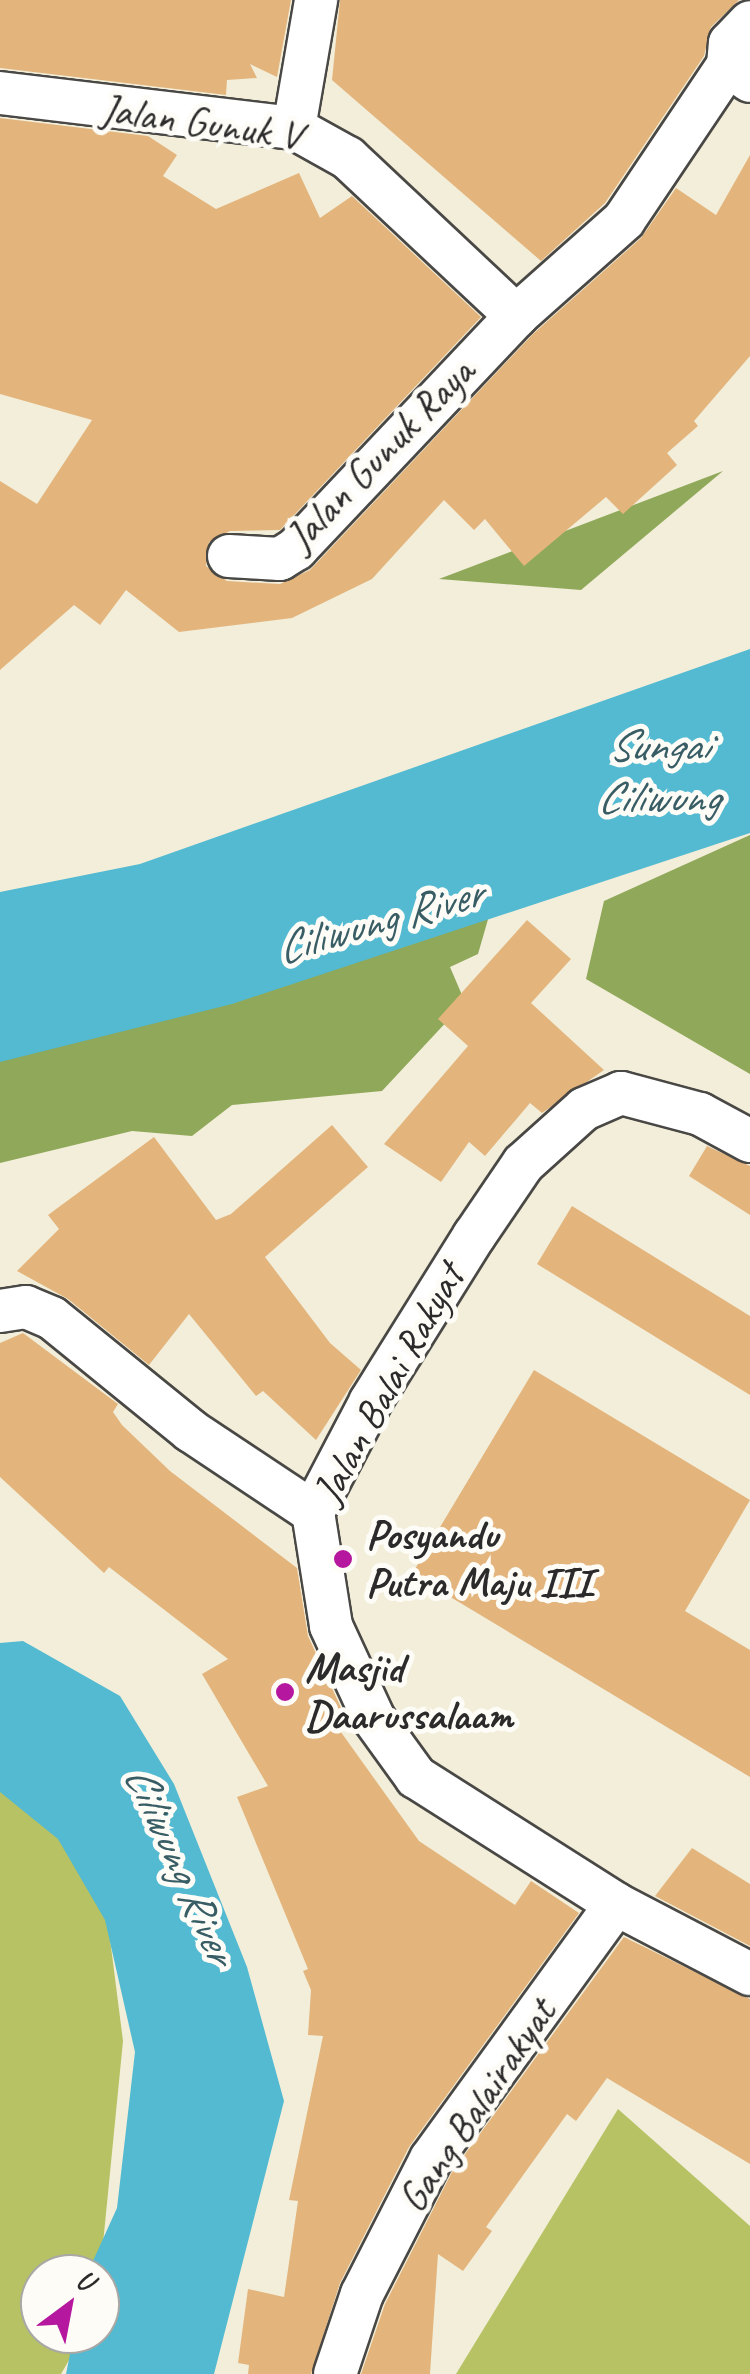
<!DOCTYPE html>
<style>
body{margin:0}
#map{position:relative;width:750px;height:2374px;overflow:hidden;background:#f2eeda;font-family:Caveat,sans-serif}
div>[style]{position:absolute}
.green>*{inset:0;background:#b6c263}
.forest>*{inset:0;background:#90a859}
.water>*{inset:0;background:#53bad1}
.building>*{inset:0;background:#e3b57d}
.roads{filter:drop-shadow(2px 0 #494845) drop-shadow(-2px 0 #494845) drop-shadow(0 2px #494845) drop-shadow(0 -2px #494845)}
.street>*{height:42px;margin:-21px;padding:0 21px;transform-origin:21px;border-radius:21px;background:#fff}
.dots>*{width:28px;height:28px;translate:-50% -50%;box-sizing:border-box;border:5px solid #fdfcf7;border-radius:50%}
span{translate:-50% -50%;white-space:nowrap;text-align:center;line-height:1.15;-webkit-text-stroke:10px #fdfcf7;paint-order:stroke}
.street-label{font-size:42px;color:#2b2b2b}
.poi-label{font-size:42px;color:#2b2b2b;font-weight:700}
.left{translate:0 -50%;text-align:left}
.water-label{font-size:45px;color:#395d65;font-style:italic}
.north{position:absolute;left:20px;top:2254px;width:100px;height:100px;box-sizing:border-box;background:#fdfcf7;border:2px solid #a9a8a5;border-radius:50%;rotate:32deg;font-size:28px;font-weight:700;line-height:40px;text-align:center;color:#2b2b2b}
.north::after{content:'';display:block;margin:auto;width:35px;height:45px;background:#b5179e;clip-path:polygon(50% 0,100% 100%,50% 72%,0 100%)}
</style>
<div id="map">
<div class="green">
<i style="clip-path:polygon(0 1781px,96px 1829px,123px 2041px,100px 2274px,40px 2274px,40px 2334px,84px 2334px,61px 2374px,0 2374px)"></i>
<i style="clip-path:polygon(618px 2109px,750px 2226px,750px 2374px,456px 2374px)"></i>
</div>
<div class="forest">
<i style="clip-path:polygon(723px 471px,581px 590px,439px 579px)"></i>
<i style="clip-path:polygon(750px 835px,750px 1074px,586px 979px,604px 901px)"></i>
<i style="clip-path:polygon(491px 909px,478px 954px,450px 967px,465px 1002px,382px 1091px,232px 1105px,192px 1136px,132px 1131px,0 1163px,0 1044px)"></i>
</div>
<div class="water">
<i style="clip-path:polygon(750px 649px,750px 833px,232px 1004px,0 1062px,0 892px,140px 864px)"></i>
<i style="clip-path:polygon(23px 1641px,120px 1696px,174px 1784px,247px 1967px,284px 2101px,214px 2374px,66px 2374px,74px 2334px,100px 2334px,100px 2274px,87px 2274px,117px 2208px,135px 2052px,105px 1920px,58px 1839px,0 1792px,0 1643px)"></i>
</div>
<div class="building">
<i style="clip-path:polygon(0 0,291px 0,277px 77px,250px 64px,257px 78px,227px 80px,226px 95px,0 68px)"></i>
<i style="clip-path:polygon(340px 0,739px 0,711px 27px,704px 56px,605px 203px,541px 261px,332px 80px)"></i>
<i style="clip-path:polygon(0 118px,148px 136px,177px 155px,163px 176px,216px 209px,299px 173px,320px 218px,352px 196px,481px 317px,280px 530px,230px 531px,209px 542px,206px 566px,227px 581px,280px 584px,310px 570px,533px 334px,641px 238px,676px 188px,716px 215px,750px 155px,750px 356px,694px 421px,698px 426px,667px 453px,677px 465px,623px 514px,606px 497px,524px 566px,485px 519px,474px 530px,444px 500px,372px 579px,292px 618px,179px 632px,126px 590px,100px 625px,74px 605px,0 670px,0 481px,37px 504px,92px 420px,0 394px)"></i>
<i style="clip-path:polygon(527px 920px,571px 959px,531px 1003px,604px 1070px,542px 1113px,530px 1103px,485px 1156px,469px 1142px,441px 1182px,384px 1144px,468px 1046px,438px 1019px)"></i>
<i style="clip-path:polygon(332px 1125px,368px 1167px,265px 1257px,330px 1343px,361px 1370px,316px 1440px,263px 1391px,256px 1396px,189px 1314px,149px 1365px,68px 1299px,17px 1271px,59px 1229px,48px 1215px,154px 1137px,216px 1220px,231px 1214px)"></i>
<i style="clip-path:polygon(707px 1146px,750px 1166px,750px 1215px,689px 1176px)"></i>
<i style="clip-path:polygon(572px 1206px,750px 1316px,750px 1395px,537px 1264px)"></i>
<i style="clip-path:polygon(23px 1333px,118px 1404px,113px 1412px,122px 1425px,170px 1471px,297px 1568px,308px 1636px,348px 1723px,338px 1728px,419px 1841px,515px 1905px,531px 1881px,579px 1913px,409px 2147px,340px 2283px,311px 2374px,248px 2374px,249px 2365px,238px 2363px,248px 2289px,284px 2297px,298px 2201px,289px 2200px,323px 2036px,308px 2035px,311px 1990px,303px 1971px,308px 1969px,237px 1797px,268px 1786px,202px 1674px,228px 1659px,109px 1567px,104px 1573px,0 1477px,0 1343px)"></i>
<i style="clip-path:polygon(534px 1370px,750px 1500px,685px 1611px,750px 1650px,750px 1777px,412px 1574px)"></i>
<i style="clip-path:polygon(692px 1848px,750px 1884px,750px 1946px,655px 1896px)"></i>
<i style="clip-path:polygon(624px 1937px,750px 1999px,750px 2164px,607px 2078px,576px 2121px,567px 2114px,486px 2227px,492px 2231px,463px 2271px,438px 2254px,430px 2374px,361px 2374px,385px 2304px,452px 2172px)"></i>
</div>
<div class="roads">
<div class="street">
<i style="left:728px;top:65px;width:22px;rotate:-85deg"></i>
<i style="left:730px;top:43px;width:29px;rotate:-46deg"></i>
<i style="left:0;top:93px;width:296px;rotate:6.8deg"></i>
<i style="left:294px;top:128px;width:62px;rotate:29.1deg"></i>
<i style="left:348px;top:158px;width:231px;rotate:43.2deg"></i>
<i style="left:294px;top:128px;width:130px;rotate:-80.2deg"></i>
<i style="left:229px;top:556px;width:51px;rotate:3.4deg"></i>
<i style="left:280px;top:559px;width:19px;rotate:-32deg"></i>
<i style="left:296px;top:549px;width:320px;rotate:-46.6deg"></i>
<i style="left:516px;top:316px;width:144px;rotate:-41.6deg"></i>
<i style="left:624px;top:220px;width:187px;rotate:-56.1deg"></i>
<i style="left:728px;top:65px;width:27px;rotate:36deg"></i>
<i style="left:750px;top:1141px;width:57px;rotate:-151.6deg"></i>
<i style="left:700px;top:1114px;width:82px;rotate:-165.1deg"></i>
<i style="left:621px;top:1093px;width:40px;rotate:156.6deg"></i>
<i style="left:584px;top:1109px;width:82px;rotate:138deg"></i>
<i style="left:523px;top:1164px;width:87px;rotate:124.2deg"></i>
<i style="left:474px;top:1236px;width:195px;rotate:122deg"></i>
<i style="left:371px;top:1401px;width:125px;rotate:117.6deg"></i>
<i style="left:313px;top:1512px;width:115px;rotate:81deg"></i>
<i style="left:331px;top:1626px;width:102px;rotate:65.2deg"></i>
<i style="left:374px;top:1719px;width:72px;rotate:54.1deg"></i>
<i style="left:416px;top:1777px;width:237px;rotate:32.4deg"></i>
<i style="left:616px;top:1904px;width:151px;rotate:27.6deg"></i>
<i style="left:0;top:1311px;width:26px;rotate:-9deg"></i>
<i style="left:26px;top:1307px;width:28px;rotate:23deg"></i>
<i style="left:52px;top:1318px;width:179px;rotate:39.1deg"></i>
<i style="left:191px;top:1431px;width:146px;rotate:33.6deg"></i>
<i style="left:335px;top:2374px;width:84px;rotate:-71.4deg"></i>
<i style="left:362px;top:2294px;width:152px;rotate:-62.9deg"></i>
<i style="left:431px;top:2159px;width:315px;rotate:-54deg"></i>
</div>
</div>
<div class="dots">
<i style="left:343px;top:1559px;background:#b5179e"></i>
<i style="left:285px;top:1692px;background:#b5179e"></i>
</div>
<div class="street-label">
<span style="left:201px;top:123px;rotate:8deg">Jalan Gunuk V</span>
<span style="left:380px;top:455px;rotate:-46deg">Jalan Gunuk Raya</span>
<span style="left:389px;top:1384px;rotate:-61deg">Jalan Balai Rakyat</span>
<span style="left:477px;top:2106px;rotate:-56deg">Gang Balairakyat</span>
</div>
<div class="poi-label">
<span class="left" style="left:366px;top:1559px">Posyandu<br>Putra Maju III</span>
<span class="left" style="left:305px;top:1692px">Masjid<br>Daarussalaam</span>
</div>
<div class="water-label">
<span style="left:658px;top:772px">Sungai<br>Ciliwung</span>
<span style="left:379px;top:921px;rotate:-16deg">Ciliwung River</span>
<span style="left:180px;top:1864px;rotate:66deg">Ciliwung River</span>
</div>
<div class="north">U</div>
</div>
